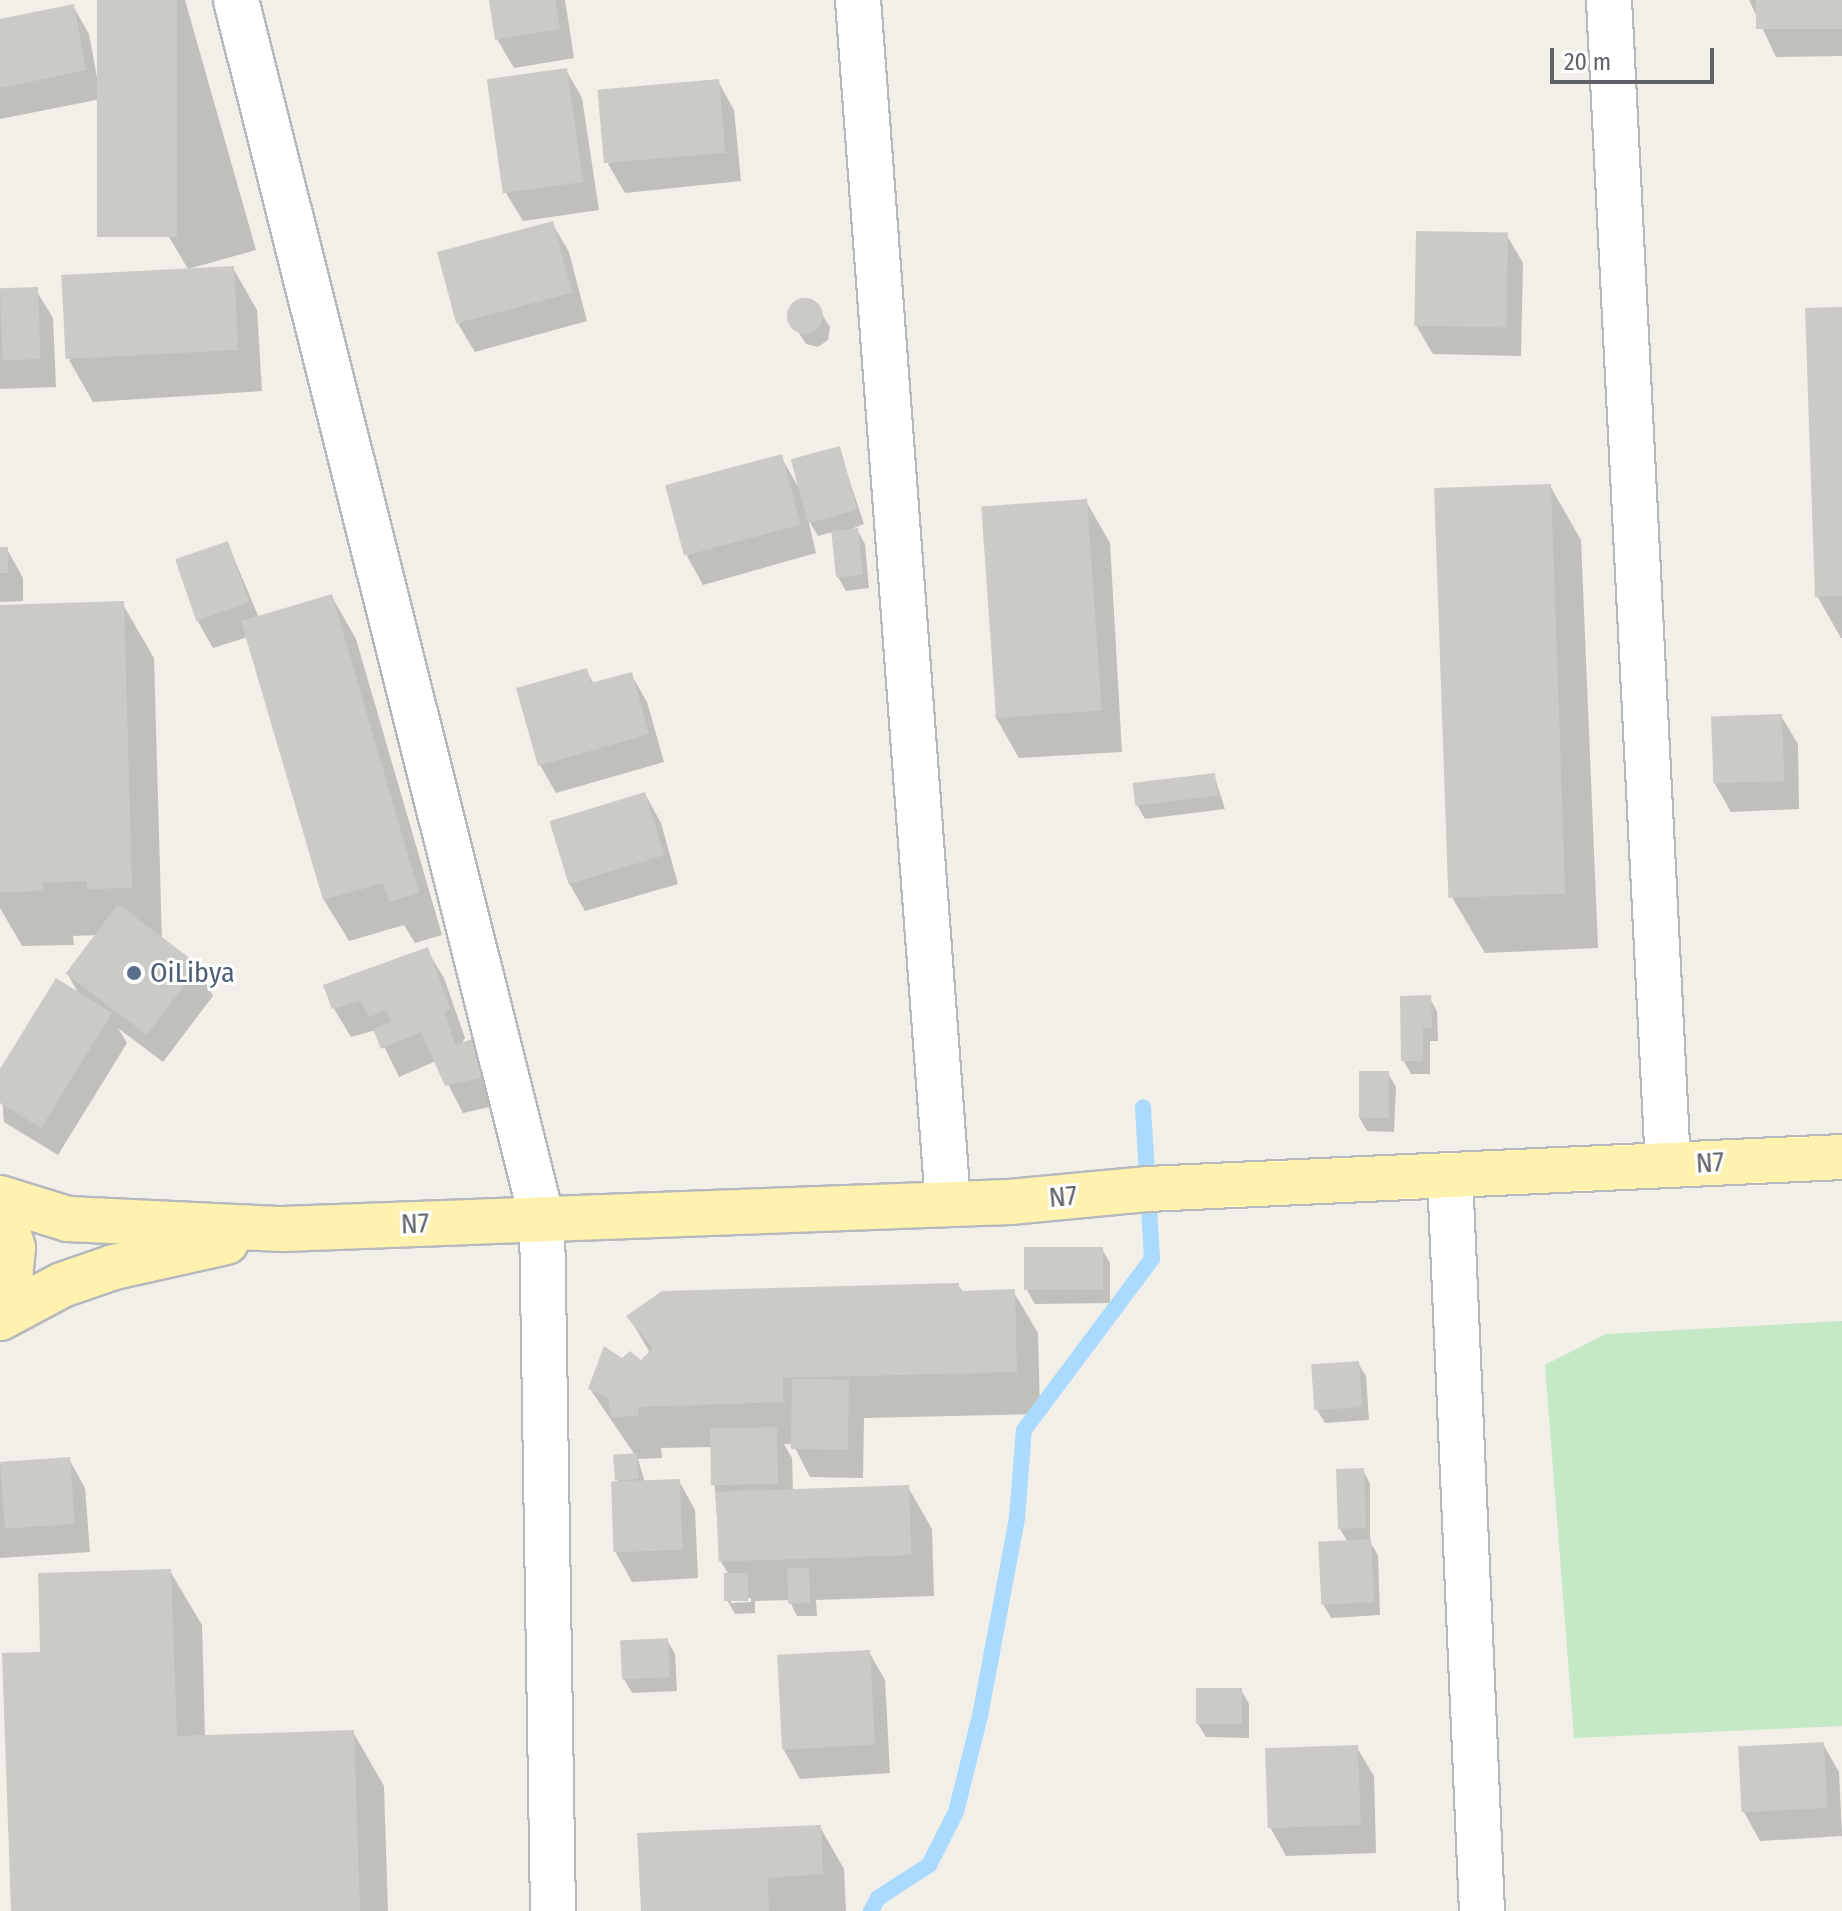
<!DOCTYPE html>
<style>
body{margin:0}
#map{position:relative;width:1842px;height:1911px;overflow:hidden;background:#f1efe8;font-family:"Fira Sans Condensed",sans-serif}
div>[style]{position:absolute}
.green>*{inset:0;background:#c5e8c5}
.shadow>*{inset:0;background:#0003}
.stream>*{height:16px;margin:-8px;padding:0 8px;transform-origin:8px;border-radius:8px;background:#aadaff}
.building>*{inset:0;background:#cccac5;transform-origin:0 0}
.round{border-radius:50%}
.roads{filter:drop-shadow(2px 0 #b5b8bc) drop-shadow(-2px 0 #b5b8bc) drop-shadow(0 2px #b5b8bc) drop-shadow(0 -2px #b5b8bc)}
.street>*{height:44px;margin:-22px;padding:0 22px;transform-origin:22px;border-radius:22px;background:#fff}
.primary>*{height:44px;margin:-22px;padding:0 22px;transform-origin:22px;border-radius:22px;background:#fff2af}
.dots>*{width:22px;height:22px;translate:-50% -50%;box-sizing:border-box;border:4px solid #fff;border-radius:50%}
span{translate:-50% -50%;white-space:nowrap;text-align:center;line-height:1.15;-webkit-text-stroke:6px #fff;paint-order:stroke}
.service-label{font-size:28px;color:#4e5e75}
.left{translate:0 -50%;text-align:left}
.street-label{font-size:28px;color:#5f6368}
.scale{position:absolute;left:1550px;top:48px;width:164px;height:36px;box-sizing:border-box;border:4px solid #5f6368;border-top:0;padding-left:10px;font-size:24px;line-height:28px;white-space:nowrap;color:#5f6368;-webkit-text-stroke:6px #fff;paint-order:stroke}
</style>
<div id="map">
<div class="green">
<i style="clip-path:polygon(1842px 1321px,1842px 1726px,1574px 1738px,1545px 1365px,1606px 1334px)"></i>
</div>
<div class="shadow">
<i style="clip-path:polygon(99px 0,185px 0,256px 250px,188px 269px,163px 227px)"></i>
<i style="clip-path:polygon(491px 0,565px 0,574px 58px,514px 68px,497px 39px)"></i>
<i style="clip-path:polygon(1749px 0,1842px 0,1842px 56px,1776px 57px)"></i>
<i style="clip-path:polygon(73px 6px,89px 34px,101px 99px,0 119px,0 21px)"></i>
<i style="clip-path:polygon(566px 70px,582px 98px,599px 210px,523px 221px,506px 193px,489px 82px)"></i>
<i style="clip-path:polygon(718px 81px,734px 110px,741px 181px,625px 193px,608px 164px)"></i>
<i style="clip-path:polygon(552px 223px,569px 252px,587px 321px,475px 352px,458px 324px)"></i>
<i style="clip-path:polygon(1506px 234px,1523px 263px,1521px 356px,1433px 354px,1416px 325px)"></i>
<i style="clip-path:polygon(233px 268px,257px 310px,262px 391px,93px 402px,69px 360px)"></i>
<i style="clip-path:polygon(36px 290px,53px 318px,56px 387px,0 389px,0 291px)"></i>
<i style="clip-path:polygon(802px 300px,814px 302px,830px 327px,828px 340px,818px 347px,806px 344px,790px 319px,792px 307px)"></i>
<i style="clip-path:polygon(1842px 309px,1842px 638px,1841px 638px,1817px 596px)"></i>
<i style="clip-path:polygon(839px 449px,864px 524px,846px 531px,857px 530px,865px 544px,869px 588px,846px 591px,838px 577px,833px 532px,818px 536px,808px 519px,816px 553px,703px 585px,687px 556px,781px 457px,799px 488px)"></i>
<i style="clip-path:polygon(1550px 486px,1581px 540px,1598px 948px,1485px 953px,1453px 899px)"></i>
<i style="clip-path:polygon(1086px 501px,1110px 543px,1122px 752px,1019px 758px,995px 716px)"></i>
<i style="clip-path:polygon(228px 544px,259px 618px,332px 597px,356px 639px,442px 935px,415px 943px,404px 925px,349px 941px,324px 900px,248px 637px,213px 648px,197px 620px)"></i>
<i style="clip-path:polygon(7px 549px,23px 578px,23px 601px,0 602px,0 550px)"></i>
<i style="clip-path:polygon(122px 603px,154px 658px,162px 940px,197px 967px,213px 996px,163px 1062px,118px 1028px,127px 1043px,58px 1155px,4px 1122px,0 1073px,80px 996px,67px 973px,96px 935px,73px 936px,74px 945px,22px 946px,0 908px,0 607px)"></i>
<i style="clip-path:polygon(586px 670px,594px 684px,631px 674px,647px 702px,664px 762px,556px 793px,540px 765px)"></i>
<i style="clip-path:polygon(1781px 716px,1798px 744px,1799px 809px,1731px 812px,1715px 784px)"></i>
<i style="clip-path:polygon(1214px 775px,1225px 809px,1145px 819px,1137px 805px)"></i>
<i style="clip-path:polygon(645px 794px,661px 823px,678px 884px,585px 911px,569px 883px,551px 822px)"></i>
<i style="clip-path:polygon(427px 950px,444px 978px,465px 1038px,461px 1045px,471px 1041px,498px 1105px,463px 1113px,436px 1061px,399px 1077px,376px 1030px,351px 1037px,334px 1009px,326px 986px)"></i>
<i style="clip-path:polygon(1429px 997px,1437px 1011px,1438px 1041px,1430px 1041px,1430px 1074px,1411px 1074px,1403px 1060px)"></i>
<i style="clip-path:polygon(1388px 1073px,1396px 1087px,1394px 1132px,1367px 1131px,1359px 1117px)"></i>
<i style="clip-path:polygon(1102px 1249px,1110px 1263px,1110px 1303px,1035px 1304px,1027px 1290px)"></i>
<i style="clip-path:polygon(evenodd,958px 1285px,963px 1292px,1013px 1291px,1038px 1333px,1040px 1414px,864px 1418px,863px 1478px,810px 1477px,793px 1444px,784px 1444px,792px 1458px,793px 1490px,908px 1487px,932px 1529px,934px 1596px,816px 1600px,817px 1616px,797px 1616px,789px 1600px,755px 1601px,755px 1613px,735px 1614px,727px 1600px,729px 1575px,720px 1560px,712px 1447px,661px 1448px,662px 1458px,638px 1459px,645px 1483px,679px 1481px,695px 1510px,698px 1578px,632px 1582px,616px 1553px,618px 1480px,635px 1455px,590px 1389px,622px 1360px,641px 1362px,650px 1353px,629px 1317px,958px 1285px,751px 1598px,751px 1602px,731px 1603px,731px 1599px,751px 1598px)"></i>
<i style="clip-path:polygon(1358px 1363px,1366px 1376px,1369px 1420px,1325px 1423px,1317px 1410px)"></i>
<i style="clip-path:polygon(69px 1459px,85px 1488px,90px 1552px,0 1558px,0 1464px)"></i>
<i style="clip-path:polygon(1363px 1470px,1370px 1484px,1370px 1542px,1378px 1555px,1380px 1615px,1331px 1618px,1323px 1604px,1348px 1542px,1340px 1529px)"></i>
<i style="clip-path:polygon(170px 1571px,202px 1625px,205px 1737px,353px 1732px,384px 1786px,388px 1911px,13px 1911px,42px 1654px)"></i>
<i style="clip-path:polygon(667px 1640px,675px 1654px,677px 1691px,632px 1693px,624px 1679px)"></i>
<i style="clip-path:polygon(869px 1652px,885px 1680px,890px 1773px,800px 1779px,784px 1750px)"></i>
<i style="clip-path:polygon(1241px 1690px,1249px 1704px,1249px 1738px,1206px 1737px,1198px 1724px)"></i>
<i style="clip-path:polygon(1823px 1744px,1839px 1772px,1842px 1836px,1760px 1841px,1744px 1812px)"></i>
<i style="clip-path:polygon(1357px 1748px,1374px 1776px,1376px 1853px,1286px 1856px,1270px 1827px)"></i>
<i style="clip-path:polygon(820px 1827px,844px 1869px,846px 1911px,643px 1911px)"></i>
</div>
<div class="stream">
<i style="left:871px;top:1911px;width:15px;rotate:-62deg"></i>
<i style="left:878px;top:1898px;width:61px;rotate:-32.9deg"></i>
<i style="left:929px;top:1865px;width:59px;rotate:-63deg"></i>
<i style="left:956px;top:1812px;width:99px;rotate:-76deg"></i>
<i style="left:980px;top:1716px;width:201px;rotate:-79.4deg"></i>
<i style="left:1017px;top:1518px;width:88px;rotate:-85.5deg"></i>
<i style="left:1024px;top:1430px;width:214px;rotate:-53.2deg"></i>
<i style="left:1152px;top:1259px;width:152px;rotate:-93.4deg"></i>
</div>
<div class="building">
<i style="left:97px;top:0;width:80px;height:237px"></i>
<i style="clip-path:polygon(489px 0,555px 0,560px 29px,495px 40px)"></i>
<i style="left:1756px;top:0;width:86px;height:29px"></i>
<i style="clip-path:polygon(74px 4px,86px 70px,0 88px,0 19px)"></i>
<i style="left:567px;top:68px;width:115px;height:81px;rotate:82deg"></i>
<i style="left:719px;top:79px;width:74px;height:122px;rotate:85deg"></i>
<i style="left:553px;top:221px;width:74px;height:120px;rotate:75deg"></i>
<i style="left:1416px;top:231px;width:92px;height:95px;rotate:1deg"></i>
<i style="left:234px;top:266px;width:84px;height:173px;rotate:87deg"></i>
<i style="left:38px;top:287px;width:72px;height:38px;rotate:88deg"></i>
<i class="round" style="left:787px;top:298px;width:36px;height:36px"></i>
<i style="clip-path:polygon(1842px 307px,1842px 596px,1815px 597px,1805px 308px)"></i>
<i style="left:840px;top:446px;width:66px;height:51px;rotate:75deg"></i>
<i style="left:782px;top:454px;width:73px;height:121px;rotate:75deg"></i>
<i style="left:1551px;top:484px;width:410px;height:117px;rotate:88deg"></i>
<i style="left:1087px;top:499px;width:212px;height:106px;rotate:86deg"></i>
<i style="left:858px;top:528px;width:47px;height:27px;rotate:84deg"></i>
<i style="left:228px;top:541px;width:65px;height:56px;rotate:71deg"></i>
<i style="left:8px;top:547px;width:26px;height:8px;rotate:90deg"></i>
<i style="clip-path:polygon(332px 594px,419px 893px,389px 902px,383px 883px,323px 900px,241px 621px)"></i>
<i style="clip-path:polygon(124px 601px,132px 888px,87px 889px,87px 881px,43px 883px,44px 891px,0 892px,0 605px)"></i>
<i style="clip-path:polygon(587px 668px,591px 683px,632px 672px,649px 734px,538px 766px,516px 688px)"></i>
<i style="left:1782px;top:714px;width:67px;height:71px;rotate:88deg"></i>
<i style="left:1215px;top:773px;width:23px;height:83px;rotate:83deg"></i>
<i style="left:645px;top:792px;width:66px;height:100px;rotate:73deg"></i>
<i style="left:118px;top:904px;width:102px;height:87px;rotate:37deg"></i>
<i style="clip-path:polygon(428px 947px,450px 1009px,445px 1012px,455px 1045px,472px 1039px,484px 1077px,445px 1086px,421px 1032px,381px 1049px,373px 1029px,391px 1022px,386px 1010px,369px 1017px,361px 1001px,332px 1009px,323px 985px)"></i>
<i style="clip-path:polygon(56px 978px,112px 1013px,41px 1128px,0 1103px,0 1069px)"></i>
<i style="clip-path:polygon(1431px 995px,1432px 1028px,1423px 1028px,1423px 1061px,1401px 1061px,1400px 996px)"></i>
<i style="left:1359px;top:1071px;width:30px;height:47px"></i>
<i style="left:1103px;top:1247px;width:43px;height:79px;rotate:90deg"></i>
<i style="clip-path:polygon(959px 1283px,959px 1291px,1015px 1289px,1017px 1372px,783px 1378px,783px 1402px,638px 1407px,639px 1416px,611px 1417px,608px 1397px,588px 1389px,604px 1346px,622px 1358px,630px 1351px,641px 1360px,653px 1348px,626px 1316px,662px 1291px)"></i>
<i style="left:1359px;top:1361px;width:46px;height:48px;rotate:86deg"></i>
<i style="left:792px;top:1379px;width:57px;height:70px;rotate:1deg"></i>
<i style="left:777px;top:1427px;width:57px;height:67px;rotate:89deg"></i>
<i style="left:637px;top:1453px;width:26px;height:24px;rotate:86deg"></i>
<i style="left:70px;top:1457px;width:67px;height:70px;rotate:86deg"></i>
<i style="left:1364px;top:1468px;width:60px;height:28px;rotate:88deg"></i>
<i style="left:680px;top:1479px;width:71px;height:69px;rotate:88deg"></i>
<i style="left:909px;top:1485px;width:70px;height:193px;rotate:88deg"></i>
<i style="left:1371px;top:1539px;width:63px;height:53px;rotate:87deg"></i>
<i style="left:809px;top:1568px;width:35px;height:22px;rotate:88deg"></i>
<i style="clip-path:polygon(171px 1569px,177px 1736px,354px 1730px,360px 1911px,11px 1911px,2px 1653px,40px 1652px,38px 1573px)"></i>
<i style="left:724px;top:1573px;width:24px;height:28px"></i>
<i style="left:668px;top:1638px;width:39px;height:48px;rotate:87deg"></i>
<i style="left:870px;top:1650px;width:95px;height:93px;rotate:87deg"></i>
<i style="left:1196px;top:1688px;width:46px;height:36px"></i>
<i style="left:1824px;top:1742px;width:66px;height:86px;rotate:87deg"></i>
<i style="left:1358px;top:1745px;width:80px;height:93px;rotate:88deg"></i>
<i style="clip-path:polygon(821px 1825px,823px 1874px,768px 1878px,769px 1911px,641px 1911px,637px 1833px)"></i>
</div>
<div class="roads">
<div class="street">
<i style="left:236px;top:0;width:1257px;rotate:75.91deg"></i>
<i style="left:542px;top:1219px;width:692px;rotate:89.09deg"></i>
<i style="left:858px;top:0;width:1205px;rotate:85.72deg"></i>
<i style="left:1609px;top:0;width:1166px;rotate:87.1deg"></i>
<i style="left:1450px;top:1176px;width:736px;rotate:87.51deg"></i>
</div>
<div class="primary">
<i style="left:0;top:1198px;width:71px;rotate:17.2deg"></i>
<i style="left:68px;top:1219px;width:215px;rotate:2.7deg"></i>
<i style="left:283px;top:1229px;width:728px;rotate:-2.13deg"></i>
<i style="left:1010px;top:1202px;width:139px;rotate:-5.4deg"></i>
<i style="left:1148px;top:1189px;width:695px;rotate:-2.64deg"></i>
<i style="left:0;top:1206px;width:44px;rotate:72.8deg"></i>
<i style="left:13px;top:1248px;width:41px;rotate:95.6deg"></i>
<i style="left:9px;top:1289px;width:17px;rotate:121deg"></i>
<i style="left:0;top:1318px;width:70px;rotate:-28deg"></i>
<i style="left:62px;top:1285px;width:55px;rotate:-19.1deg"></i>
<i style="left:114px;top:1267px;width:115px;rotate:-12.6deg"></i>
</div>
</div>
<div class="dots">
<i style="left:134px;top:973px;background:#5c6f8a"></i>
</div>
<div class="service-label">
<span class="left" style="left:150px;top:973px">OiLibya</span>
</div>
<div class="street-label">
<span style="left:1710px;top:1163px;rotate:-3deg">N7</span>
<span style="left:1063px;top:1197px;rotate:-5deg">N7</span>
<span style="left:415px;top:1224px;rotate:-2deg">N7</span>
</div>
<div class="scale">20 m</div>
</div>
